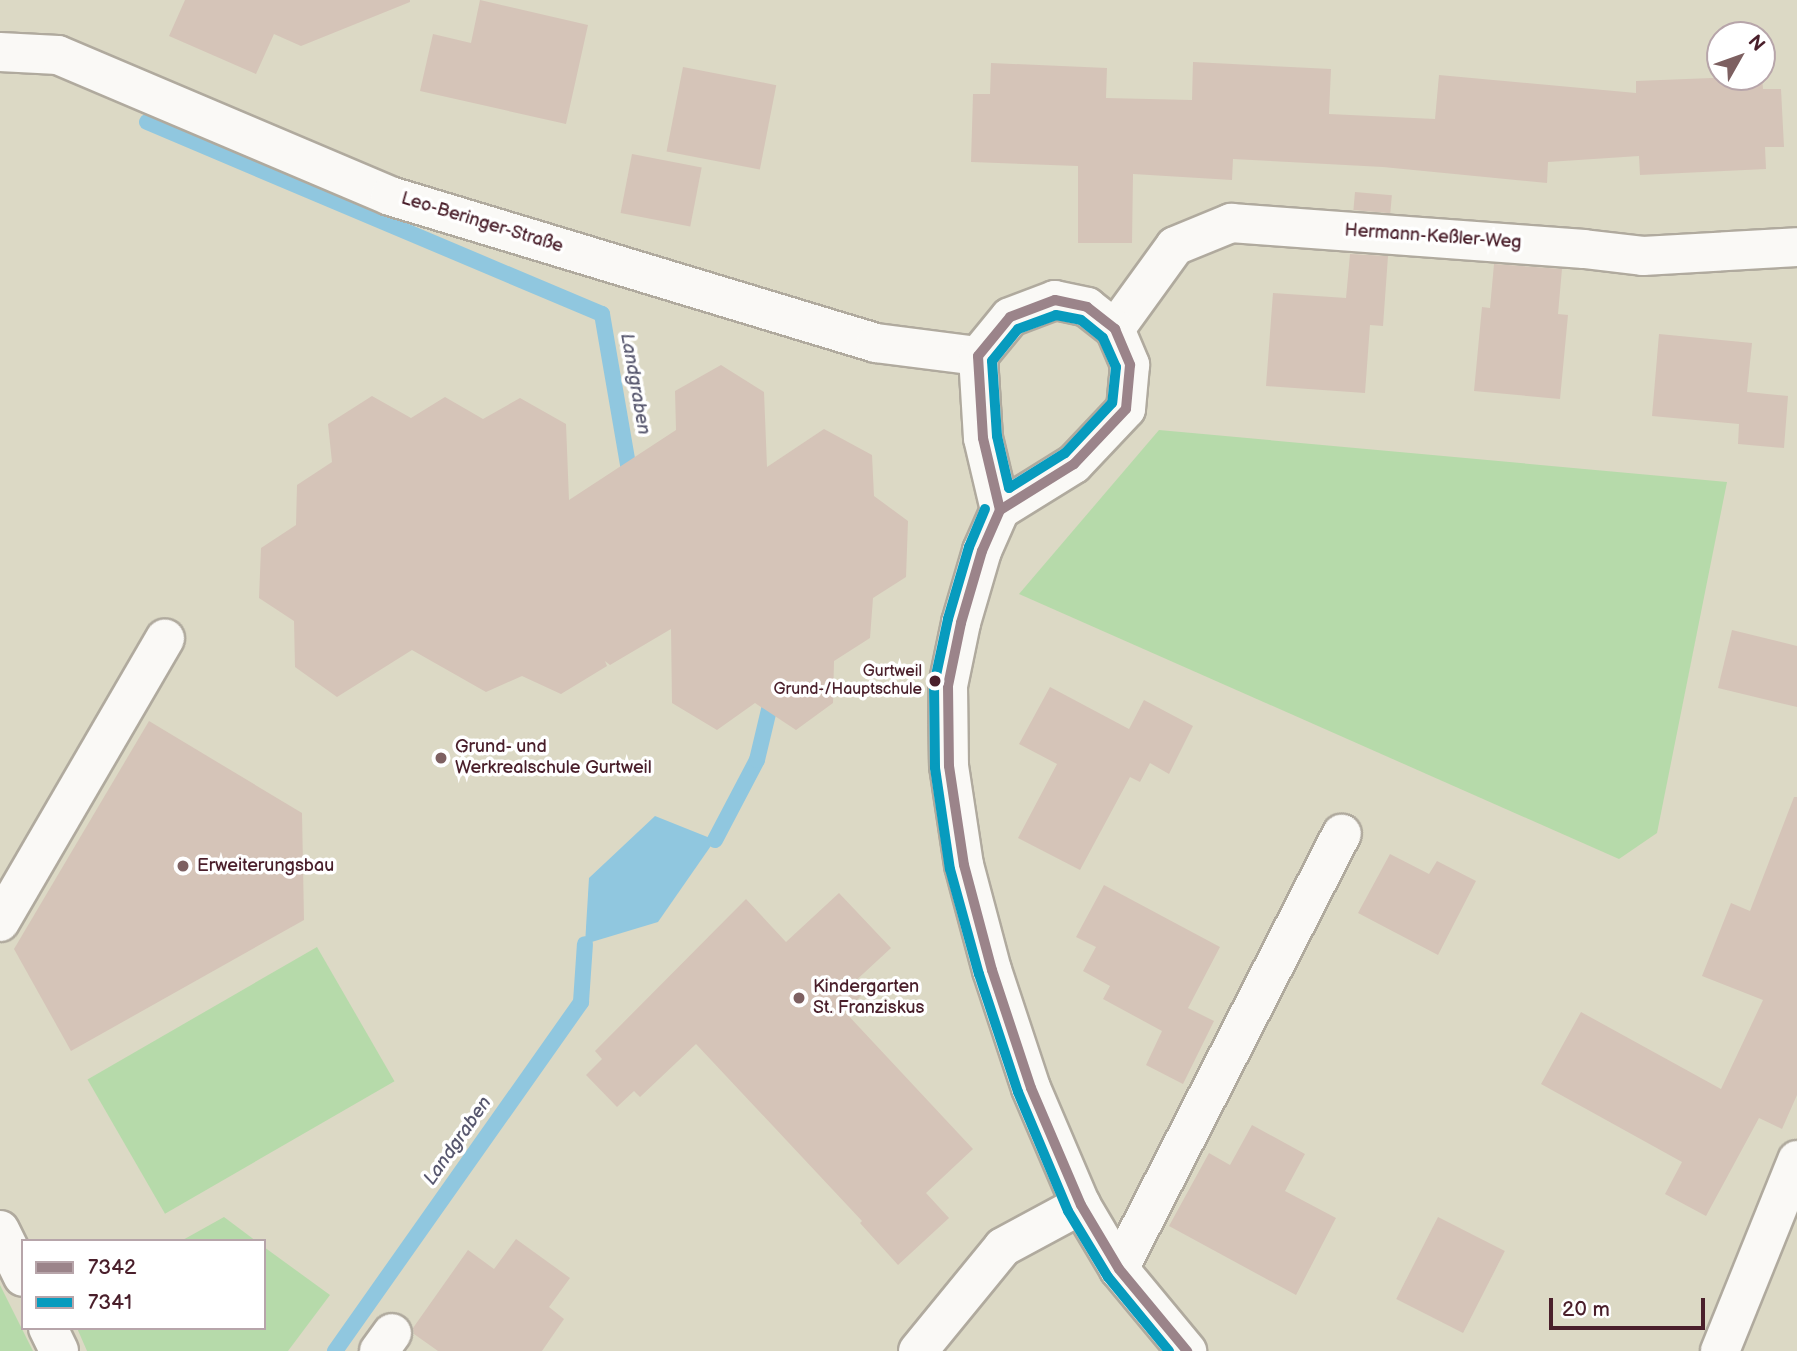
<!DOCTYPE html>
<meta charset="utf-8">
<style>
body{margin:0}
#map{position:relative;width:1797px;height:1351px;overflow:hidden;background:#dcd9c5;font-family:"Balsamiq Sans",sans-serif}
div>[style]{position:absolute}
.green>*{inset:0;background:#b6daaa;transform-origin:0 0}
.water>*{inset:0;background:#90c7df}
.stream>*{height:16px;margin:-8px;padding:0 8px;transform-origin:8px;border-radius:8px;background:#90c7df}
.building>*{inset:0;background:#d5c4b8;transform-origin:0 0}
.roads{filter:drop-shadow(2px 0 #b0aa9e) drop-shadow(-2px 0 #b0aa9e) drop-shadow(0 2px #b0aa9e) drop-shadow(0 -2px #b0aa9e)}
.minor>*{height:38px;margin:-19px;padding:0 19px;transform-origin:19px;border-radius:19px;background:#faf9f6}
.bus-1>*{height:10px;margin:-5px;padding:0 5px;transform-origin:5px;border-radius:5px;background:#9b848a}
.bus-2>*{height:10px;margin:-5px;padding:0 5px;transform-origin:5px;border-radius:5px;background:#079bbe}
.dots>*{width:19px;height:19px;translate:-50% -50%;box-sizing:border-box;border:4px solid #fff;border-radius:50%}
span{translate:-50% -50%;white-space:nowrap;text-align:center;line-height:1.15;-webkit-text-stroke:7px #fff;paint-order:stroke}
.bus-label{font-size:16px;color:#4a1f2b}
.right{translate:-100% -50%;text-align:right}
.street-label{font-size:18px;color:#4a1f2b}
.poi-label{font-size:18px;color:#4a1f2b}
.left{translate:0 -50%;text-align:left}
.water-label{font-size:19px;color:#57576e;font-style:italic}
.legend{position:absolute;left:21px;top:1239px;width:245px;height:91px;box-sizing:border-box;background:#fff;border:2px solid #b7a5aa;margin:0;padding:9px 12px;list-style:none;font-size:21px;color:#4a1f2b}
.legend li{display:flex;align-items:center;gap:14px;height:35px}
.legend b{width:35px;border:2px solid #b7a5aa}
.north{position:absolute;left:1706px;top:21px;width:70px;height:70px;box-sizing:border-box;background:#fff;border:2px solid #b7a5aa;border-radius:50%;rotate:50deg;font-size:19px;font-weight:700;line-height:28px;text-align:center;color:#4a1f2b}
.north::after{content:'';display:block;margin:auto;width:24px;height:32px;background:#7d6061;clip-path:polygon(50% 0,100% 100%,50% 72%,0 100%)}
.scale{position:absolute;left:1549px;top:1298px;width:156px;height:32px;box-sizing:border-box;border:4px solid #4a1f2b;border-top:0;padding-left:9px;font-size:21px;line-height:24px;white-space:nowrap;color:#4a1f2b;-webkit-text-stroke:5px #fff;paint-order:stroke}
</style>
<div id="map">
<div class="green">
<i style="clip-path:polygon(1159px 430px,1727px 482px,1657px 833px,1619px 859px,1019px 594px)"></i>
<i style="left:317px;top:947px;width:155px;height:265px;rotate:60deg"></i>
<i style="clip-path:polygon(224px 1217px,256px 1241px,181px 1241px)"></i>
<i style="clip-path:polygon(264px 1247px,330px 1295px,288px 1351px,87px 1351px,77px 1328px,264px 1328px)"></i>
<i style="clip-path:polygon(0 1285px,33px 1351px,0 1351px)"></i>
</div>
<div class="water">
<i style="clip-path:polygon(655px 816px,715px 840px,658px 922px,585px 944px,589px 878px)"></i>
</div>
<div class="stream">
<i style="left:147px;top:122px;width:494px;rotate:22.9deg"></i>
<i style="left:602px;top:314px;width:170px;rotate:80.2deg"></i>
<i style="left:715px;top:840px;width:90px;rotate:-62.3deg"></i>
<i style="left:757px;top:760px;width:69px;rotate:-76.6deg"></i>
<i style="left:335px;top:1351px;width:427px;rotate:-54.8deg"></i>
<i style="left:581px;top:1002px;width:58px;rotate:-86.1deg"></i>
</div>
<div class="building">
<i style="clip-path:polygon(185px 0,410px 0,410px 2px,301px 46px,274px 34px,256px 74px,169px 36px)"></i>
<i style="clip-path:polygon(480px 0,588px 25px,566px 124px,420px 91px,433px 34px,471px 43px)"></i>
<i style="clip-path:polygon(1193px 62px,1331px 69px,1329px 114px,1435px 119px,1439px 75px,1636px 93px,1636px 81px,1762px 76px,1763px 89px,1781px 89px,1784px 147px,1765px 147px,1766px 169px,1640px 175px,1639px 156px,1548px 162px,1547px 183px,1383px 167px,1233px 159px,1232px 180px,1133px 174px,1132px 243px,1078px 243px,1078px 166px,971px 162px,973px 94px,990px 94px,991px 63px,1107px 68px,1106px 98px,1192px 100px)"></i>
<i style="left:683px;top:67px;width:95px;height:86px;rotate:11deg"></i>
<i style="left:632px;top:154px;width:71px;height:60px;rotate:11deg"></i>
<i style="left:1355px;top:192px;width:37px;height:18px;rotate:5deg"></i>
<i style="clip-path:polygon(1350px 254px,1388px 256px,1383px 326px,1370px 325px,1365px 393px,1266px 386px,1273px 293px,1346px 298px)"></i>
<i style="clip-path:polygon(1494px 264px,1562px 269px,1558px 314px,1568px 315px,1560px 399px,1474px 391px,1482px 307px,1490px 308px)"></i>
<i style="clip-path:polygon(1659px 334px,1752px 343px,1747px 392px,1788px 396px,1784px 448px,1738px 444px,1739px 424px,1652px 416px)"></i>
<i style="clip-path:polygon(721px 365px,764px 392px,767px 467px,824px 429px,872px 455px,874px 496px,908px 521px,906px 577px,873px 598px,870px 638px,834px 661px,833px 703px,796px 730px,755px 703px,717px 730px,672px 703px,671px 629px,610px 665px,605px 661px,607px 666px,561px 694px,522px 676px,486px 692px,412px 650px,337px 697px,295px 667px,294px 621px,259px 598px,261px 548px,296px 525px,297px 485px,332px 462px,328px 424px,372px 396px,411px 418px,445px 397px,483px 419px,520px 398px,566px 424px,569px 500px,676px 430px,675px 391px)"></i>
<i style="clip-path:polygon(1732px 630px,1797px 646px,1797px 707px,1718px 688px)"></i>
<i style="clip-path:polygon(1050px 687px,1129px 729px,1144px 700px,1193px 726px,1169px 774px,1150px 763px,1140px 782px,1130px 777px,1080px 870px,1018px 838px,1057px 764px,1019px 744px)"></i>
<i style="clip-path:polygon(149px 721px,302px 813px,304px 920px,71px 1051px,14px 949px)"></i>
<i style="clip-path:polygon(1794px 797px,1797px 797px,1797px 1095px,1782px 1129px,1759px 1118px,1706px 1216px,1665px 1194px,1682px 1162px,1541px 1084px,1581px 1012px,1721px 1089px,1763px 1000px,1702px 976px,1731px 903px,1750px 911px)"></i>
<i style="clip-path:polygon(1390px 854px,1429px 874px,1437px 861px,1476px 881px,1438px 955px,1358px 913px)"></i>
<i style="clip-path:polygon(1104px 885px,1220px 947px,1188px 1008px,1214px 1021px,1183px 1084px,1146px 1065px,1162px 1031px,1103px 999px,1110px 986px,1083px 971px,1096px 947px,1076px 937px)"></i>
<i style="clip-path:polygon(839px 893px,891px 948px,851px 985px,861px 996px,845px 1012px,973px 1149px,926px 1193px,949px 1218px,898px 1265px,860px 1223px,862px 1221px,696px 1044px,640px 1097px,634px 1091px,617px 1107px,586px 1075px,602px 1059px,595px 1051px,746px 899px,786px 942px)"></i>
<i style="clip-path:polygon(1252px 1125px,1305px 1154px,1285px 1191px,1336px 1218px,1296px 1295px,1169px 1226px,1209px 1153px,1230px 1165px)"></i>
<i style="left:1438px;top:1217px;width:75px;height:92px;rotate:27deg"></i>
<i style="clip-path:polygon(516px 1239px,570px 1278px,549px 1307px,564px 1319px,542px 1351px,438px 1351px,414px 1334px,413px 1328px,468px 1250px,494px 1269px)"></i>
</div>
<div class="roads">
<div class="minor">
<i style="left:0;top:52px;width:58px;rotate:3deg"></i>
<i style="left:58px;top:55px;width:361px;rotate:23deg"></i>
<i style="left:390px;top:196px;width:508px;rotate:16.83deg"></i>
<i style="left:876px;top:343px;width:103px;rotate:7.3deg"></i>
<i style="left:1115px;top:329px;width:102px;rotate:-54.1deg"></i>
<i style="left:1175px;top:246px;width:61px;rotate:-22.3deg"></i>
<i style="left:1231px;top:223px;width:354px;rotate:4.2deg"></i>
<i style="left:1584px;top:249px;width:59px;rotate:6.8deg"></i>
<i style="left:1643px;top:256px;width:154px;rotate:-3.3deg"></i>
<i style="left:1000px;top:510px;width:74px;rotate:-103.3deg"></i>
<i style="left:983px;top:438px;width:82px;rotate:-93.5deg"></i>
<i style="left:978px;top:356px;width:50px;rotate:-50.6deg"></i>
<i style="left:1010px;top:317px;width:48px;rotate:-20.7deg"></i>
<i style="left:1055px;top:300px;width:33px;rotate:12deg"></i>
<i style="left:1087px;top:307px;width:36px;rotate:38deg"></i>
<i style="left:1115px;top:329px;width:39px;rotate:67deg"></i>
<i style="left:1130px;top:365px;width:44px;rotate:95.2deg"></i>
<i style="left:1126px;top:409px;width:76px;rotate:133.4deg"></i>
<i style="left:1074px;top:464px;width:87px;rotate:148.1deg"></i>
<i style="left:1000px;top:510px;width:45px;rotate:113.7deg"></i>
<i style="left:982px;top:551px;width:75px;rotate:106.3deg"></i>
<i style="left:961px;top:623px;width:64px;rotate:101.7deg"></i>
<i style="left:948px;top:686px;width:80px;rotate:89.3deg"></i>
<i style="left:949px;top:766px;width:100px;rotate:81.4deg"></i>
<i style="left:964px;top:865px;width:109px;rotate:75.1deg"></i>
<i style="left:992px;top:970px;width:124px;rotate:71.7deg"></i>
<i style="left:1031px;top:1088px;width:127px;rotate:66.9deg"></i>
<i style="left:1081px;top:1205px;width:74px;rotate:59.3deg"></i>
<i style="left:1119px;top:1269px;width:107px;rotate:50.3deg"></i>
<i style="left:0;top:922px;width:328px;rotate:-59.8deg"></i>
<i style="left:0;top:1230px;width:52px;rotate:63.9deg"></i>
<i style="left:1119px;top:1269px;width:489px;rotate:-62.9deg"></i>
<i style="left:48px;top:1328px;width:25px;rotate:64deg"></i>
<i style="left:379px;top:1351px;width:22px;rotate:-54deg"></i>
<i style="left:918px;top:1351px;width:134px;rotate:-50.7deg"></i>
<i style="left:1003px;top:1247px;width:89px;rotate:-28.3deg"></i>
<i style="left:1720px;top:1351px;width:206px;rotate:-68deg"></i>
</div>
</div>
<div class="bus-1">
<i style="left:1055px;top:300px;width:33px;rotate:12deg"></i>
<i style="left:1087px;top:307px;width:36px;rotate:38deg"></i>
<i style="left:1115px;top:329px;width:39px;rotate:67deg"></i>
<i style="left:1130px;top:365px;width:44px;rotate:95.2deg"></i>
<i style="left:1126px;top:409px;width:76px;rotate:133.4deg"></i>
<i style="left:1074px;top:464px;width:87px;rotate:148.1deg"></i>
<i style="left:1000px;top:510px;width:74px;rotate:-103.3deg"></i>
<i style="left:983px;top:438px;width:82px;rotate:-93.5deg"></i>
<i style="left:978px;top:356px;width:50px;rotate:-50.6deg"></i>
<i style="left:1010px;top:317px;width:48px;rotate:-20.7deg"></i>
<i style="left:1000px;top:510px;width:45px;rotate:113.7deg"></i>
<i style="left:982px;top:551px;width:75px;rotate:106.3deg"></i>
<i style="left:961px;top:623px;width:64px;rotate:101.7deg"></i>
<i style="left:948px;top:686px;width:80px;rotate:89.3deg"></i>
<i style="left:949px;top:766px;width:100px;rotate:81.4deg"></i>
<i style="left:964px;top:865px;width:109px;rotate:75.1deg"></i>
<i style="left:992px;top:970px;width:124px;rotate:71.7deg"></i>
<i style="left:1031px;top:1088px;width:127px;rotate:66.9deg"></i>
<i style="left:1081px;top:1205px;width:74px;rotate:59.3deg"></i>
<i style="left:1119px;top:1269px;width:107px;rotate:50.3deg"></i>
</div>
<div class="bus-2">
<i style="left:1056px;top:315px;width:25px;rotate:11deg"></i>
<i style="left:1081px;top:320px;width:28px;rotate:39deg"></i>
<i style="left:1103px;top:338px;width:32px;rotate:66deg"></i>
<i style="left:1116px;top:367px;width:36px;rotate:96deg"></i>
<i style="left:1112px;top:403px;width:69px;rotate:133.2deg"></i>
<i style="left:1065px;top:453px;width:66px;rotate:148deg"></i>
<i style="left:1009px;top:488px;width:53px;rotate:-103deg"></i>
<i style="left:997px;top:436px;width:75px;rotate:-93.8deg"></i>
<i style="left:992px;top:361px;width:41px;rotate:-50.9deg"></i>
<i style="left:1018px;top:329px;width:40px;rotate:-20.2deg"></i>
<i style="left:985px;top:509px;width:41px;rotate:112.8deg"></i>
<i style="left:969px;top:547px;width:75px;rotate:106.3deg"></i>
<i style="left:948px;top:619px;width:67px;rotate:102deg"></i>
<i style="left:934px;top:685px;width:83px;rotate:89.3deg"></i>
<i style="left:935px;top:768px;width:102px;rotate:81.6deg"></i>
<i style="left:950px;top:869px;width:109px;rotate:74.6deg"></i>
<i style="left:979px;top:974px;width:124px;rotate:71.7deg"></i>
<i style="left:1018px;top:1092px;width:129px;rotate:67.2deg"></i>
<i style="left:1068px;top:1211px;width:77px;rotate:58.8deg"></i>
<i style="left:1108px;top:1277px;width:96px;rotate:50.5deg"></i>
</div>
<div class="dots">
<i style="left:935px;top:681px;background:#4a1f2b"></i>
<i style="left:441px;top:758px;background:#7d6061"></i>
<i style="left:183px;top:866px;background:#7d6061"></i>
<i style="left:799px;top:998px;background:#7d6061"></i>
</div>
<div class="bus-label">
<span class="right" style="left:922px;top:681px">Gurtweil<br>Grund-/Hauptschule</span>
</div>
<div class="street-label">
<span style="left:482px;top:223px;rotate:17deg">Leo-Beringer-Straße</span>
<span style="left:1433px;top:237px;rotate:4deg">Hermann-Keßler-Weg</span>
</div>
<div class="poi-label">
<span class="left" style="left:455px;top:758px">Grund- und<br>Werkrealschule Gurtweil</span>
<span class="left" style="left:197px;top:866px">Erweiterungsbau</span>
<span class="left" style="left:813px;top:998px">Kindergarten<br>St. Franziskus</span>
</div>
<div class="water-label">
<span style="left:635px;top:384px;rotate:80deg">Landgraben</span>
<span style="left:458px;top:1141px;rotate:-55deg">Landgraben</span>
</div>
<ul class="legend">
<li><b style="height:9px;background:#9b848a"></b>7342</li>
<li><b style="height:9px;background:#079bbe"></b>7341</li>
</ul>
<div class="north">N</div>
<div class="scale">20 m</div>
</div>
